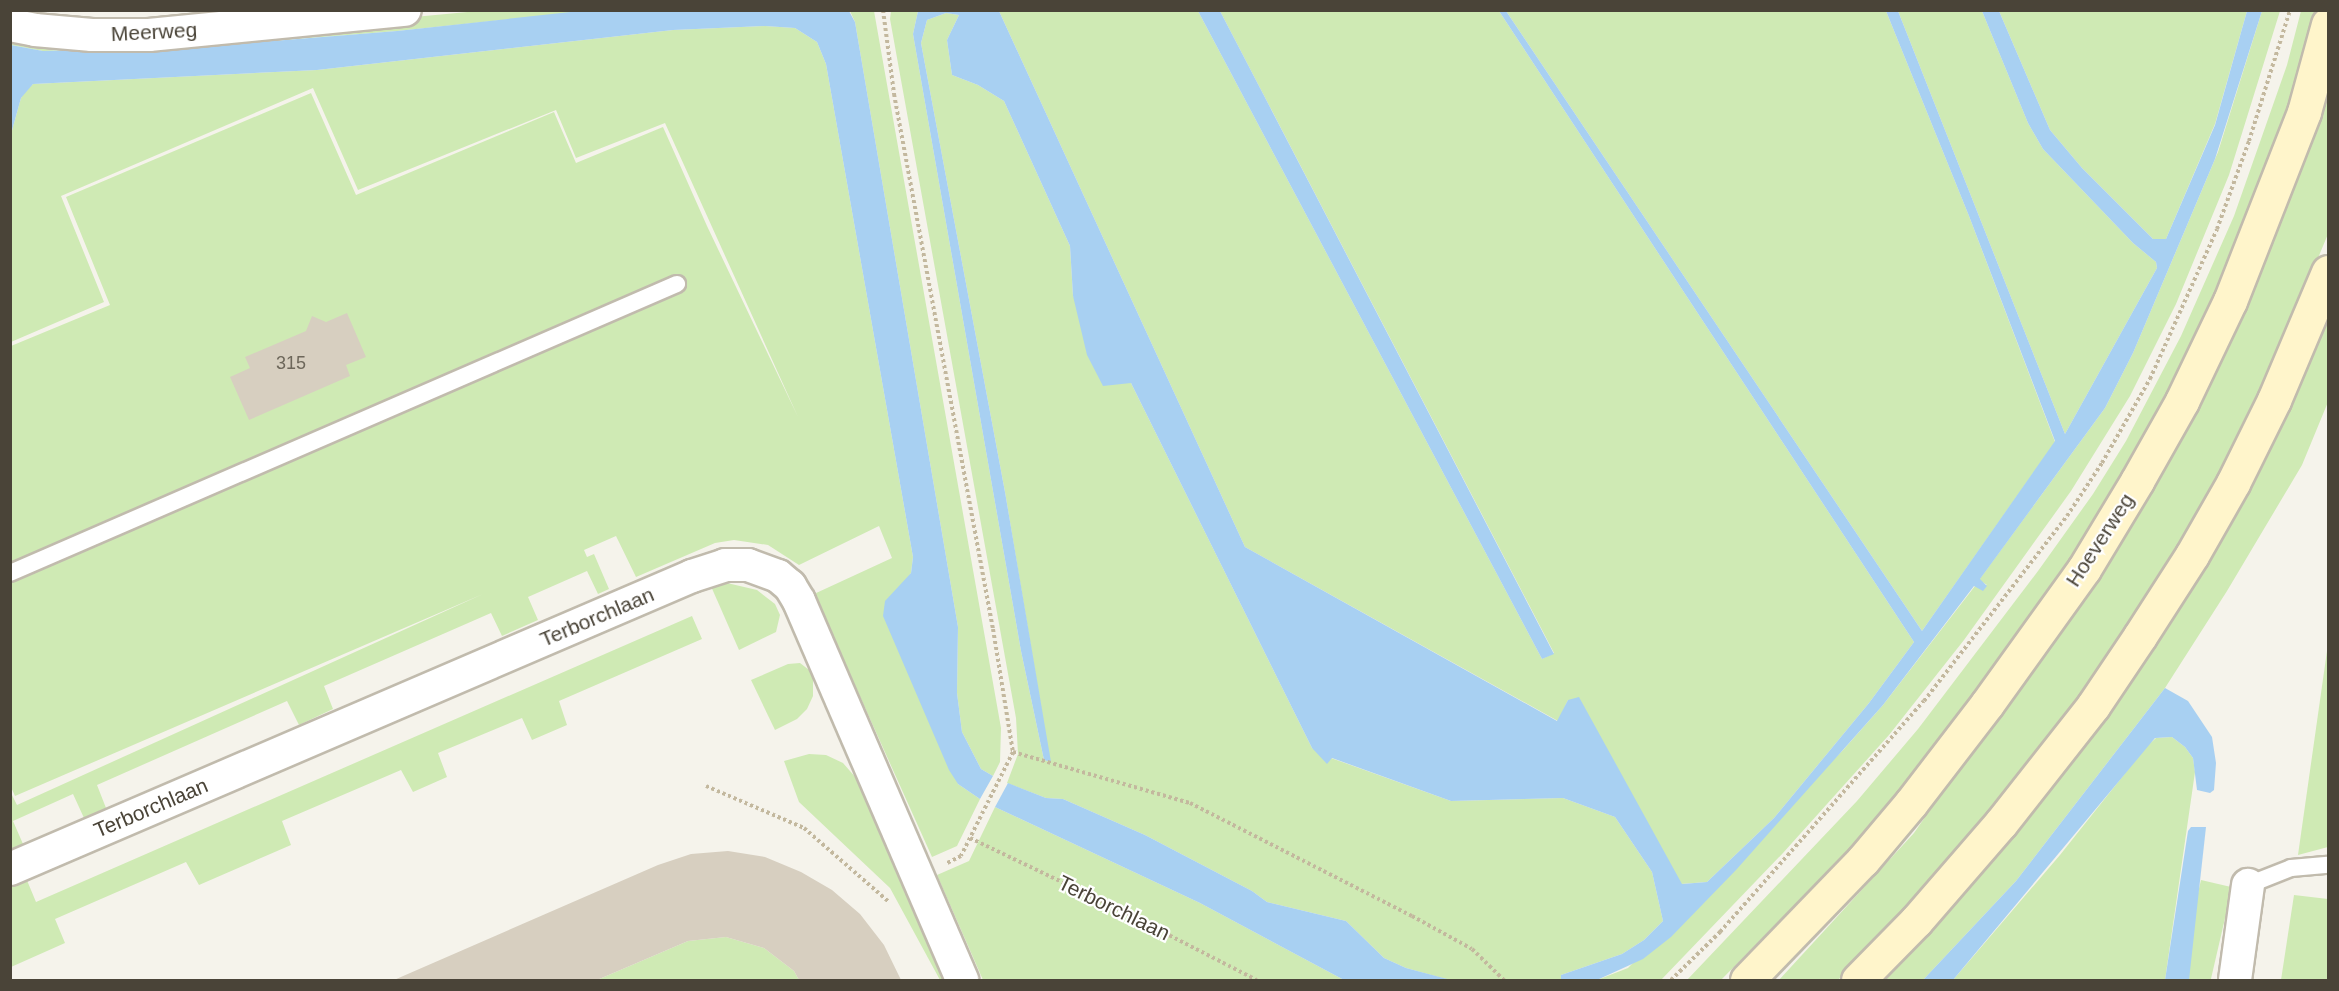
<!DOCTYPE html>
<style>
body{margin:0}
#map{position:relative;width:2339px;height:991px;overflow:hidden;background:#f5f3eb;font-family:Arial,sans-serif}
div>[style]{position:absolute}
.green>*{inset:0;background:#cfeab4;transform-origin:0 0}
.water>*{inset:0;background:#a8d0f2}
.building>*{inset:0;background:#d7cfc0}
.path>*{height:4px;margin-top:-2px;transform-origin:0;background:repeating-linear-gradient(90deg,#c3b89e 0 3px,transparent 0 6px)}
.roads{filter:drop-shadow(2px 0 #c1bbad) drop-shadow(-2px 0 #c1bbad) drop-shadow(0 2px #c1bbad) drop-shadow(0 -2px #c1bbad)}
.lane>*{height:16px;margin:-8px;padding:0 8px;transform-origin:8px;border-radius:8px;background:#fff}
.street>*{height:32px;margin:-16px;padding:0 16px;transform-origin:16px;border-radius:16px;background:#fff}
.secondary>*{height:33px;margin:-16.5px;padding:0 16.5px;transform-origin:16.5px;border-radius:16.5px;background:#fff5cb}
span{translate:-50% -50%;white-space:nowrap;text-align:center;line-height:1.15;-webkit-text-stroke:4.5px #fff;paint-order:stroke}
.number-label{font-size:18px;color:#6d675a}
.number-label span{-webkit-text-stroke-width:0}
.street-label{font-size:21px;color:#4a4438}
.frame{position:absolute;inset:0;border:12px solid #4a4438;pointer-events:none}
</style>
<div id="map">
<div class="green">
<i style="clip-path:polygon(478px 11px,589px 11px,397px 31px,199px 47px,43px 51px,11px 45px,10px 32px,414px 17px)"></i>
<i style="clip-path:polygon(850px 11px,874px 11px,1001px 728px,1000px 762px,993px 776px,981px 769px,962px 732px,957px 693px,958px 627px,855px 22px)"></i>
<i style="clip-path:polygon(891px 11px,918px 11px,913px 34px,1021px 651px,1044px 760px,1050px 761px,1005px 492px,921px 43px,927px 20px,946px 13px,959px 15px,947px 40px,952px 75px,978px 85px,1004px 101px,1070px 246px,1073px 296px,1131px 383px,1312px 748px,1331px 758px,1451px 801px,1563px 798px,1615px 817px,1652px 872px,1663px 921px,1644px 940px,1622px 954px,1561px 975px,1561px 980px,1446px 979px,1406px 968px,1384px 958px,1346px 921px,1267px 902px,1252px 891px,1145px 835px,1063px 799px,1046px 798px,1007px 783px,1018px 754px,1016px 718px,890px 19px)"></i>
<i style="clip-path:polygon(999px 11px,1198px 11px,1542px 659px,1554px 653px,1220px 11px,1499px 11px,1914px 642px,1869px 703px,1774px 818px,1707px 882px,1681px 884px,1568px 700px,1558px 721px,1245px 547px)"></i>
<i style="clip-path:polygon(1506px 11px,1886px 11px,1969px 216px,2055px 442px,1922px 631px)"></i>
<i style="clip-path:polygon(1898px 11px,1982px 11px,2028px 123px,2043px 149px,2133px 243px,2156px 262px,2157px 268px,2065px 434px)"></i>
<i style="clip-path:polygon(1999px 11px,2247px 11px,2215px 124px,2166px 239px,2153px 239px,2082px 168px,2050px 130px)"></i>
<i style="clip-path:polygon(2262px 11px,2280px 11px,2229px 175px,2176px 304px,2130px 396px,2071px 491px,1964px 640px,1889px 735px,1783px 853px,1661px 980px,1597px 980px,1628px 968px,1844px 749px,1883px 705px,1975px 586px,1987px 585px,1979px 580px,2105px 408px,2133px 353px,2218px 152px)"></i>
<i style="clip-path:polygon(2301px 11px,2322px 11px,2258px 210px,2124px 488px,1930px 757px,1850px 849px,1721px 980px,1687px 980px,1857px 801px,1918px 729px,2038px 571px,2093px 494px,2126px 441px,2181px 336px,2234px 216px,2287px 65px)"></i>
<i style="clip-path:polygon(765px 26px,795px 28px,817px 42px,826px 64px,913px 557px,911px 573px,907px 579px,958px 784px,980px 799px,957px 846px,932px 857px,814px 594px,892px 558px,879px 526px,799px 565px,768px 545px,734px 540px,715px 543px,636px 577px,616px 536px,584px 550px,587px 557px,594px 554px,609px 589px,598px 594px,587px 571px,528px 597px,538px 620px,502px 636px,491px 613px,324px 686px,333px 709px,299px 725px,287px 701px,97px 785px,106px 808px,84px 818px,73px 794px,13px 821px,23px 844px,11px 849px,10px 791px,17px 805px,483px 594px,15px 796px,10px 785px,11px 346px,110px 305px,66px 197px,311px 93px,356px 195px,554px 112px,576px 163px,663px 127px,707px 226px,798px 417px,665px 123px,576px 158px,556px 110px,358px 190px,313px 88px,61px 196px,104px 302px,11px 342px,11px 134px,21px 98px,26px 90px,33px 84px,317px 70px,673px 30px)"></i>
<i style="clip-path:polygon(2328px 60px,2328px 234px,2268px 378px,2203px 504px,2103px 664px,2032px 759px,1906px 910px,1838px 980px,1779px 980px,1914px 833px,2000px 709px,2063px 627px,2160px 472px)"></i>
<i style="clip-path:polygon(2328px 302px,2328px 402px,2302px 465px,2227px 591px,2165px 688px,2016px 881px,1923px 980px,1873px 980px,2045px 784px)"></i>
<i style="clip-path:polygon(727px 583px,757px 590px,775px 604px,780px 615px,776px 632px,739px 650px,710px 584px)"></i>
<i style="clip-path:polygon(692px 616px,702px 639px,559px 701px,567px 725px,532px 740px,522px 718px,438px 753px,447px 777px,413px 792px,401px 770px,282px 821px,291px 845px,199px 885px,186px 862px,55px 919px,65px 943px,11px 967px,10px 885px,26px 878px,36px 902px)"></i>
<i style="clip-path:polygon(2328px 644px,2328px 847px,2298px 855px)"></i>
<i style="clip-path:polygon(800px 663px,813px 673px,813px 696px,807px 709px,797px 719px,775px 730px,751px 680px,788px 664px)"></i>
<i style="clip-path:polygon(2172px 737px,2185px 747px,2193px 758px,2195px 772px,2165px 980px,1953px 980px,2060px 855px,2146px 747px,2156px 738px)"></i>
<i style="clip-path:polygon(809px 754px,826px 755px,843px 763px,863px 786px,947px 980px,940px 980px,890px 888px,799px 802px,784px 761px)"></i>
<i style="clip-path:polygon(995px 807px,1200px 903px,1344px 980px,983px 980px,937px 875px,969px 861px)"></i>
<i style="left:2201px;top:880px;width:32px;height:101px;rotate:13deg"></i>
<i style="clip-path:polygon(2294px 895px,2328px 899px,2328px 980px,2281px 980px)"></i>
<i style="clip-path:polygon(726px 937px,764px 948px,794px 971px,799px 980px,597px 980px,688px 941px)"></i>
</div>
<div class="water">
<i style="clip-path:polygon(589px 10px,849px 11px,855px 22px,958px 627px,957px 693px,962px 732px,981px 769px,993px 776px,980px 799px,958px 784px,949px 770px,883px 616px,885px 601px,911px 573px,913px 557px,826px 64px,817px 42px,795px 28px,765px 26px,673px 30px,317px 70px,33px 84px,21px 98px,11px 134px,11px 45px,43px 51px,199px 47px,397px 31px)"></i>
<i style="clip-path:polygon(918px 11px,999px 11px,1245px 547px,1557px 721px,1568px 700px,1579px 697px,1682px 884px,1707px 882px,1774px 818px,1869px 703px,1914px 642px,1499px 11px,1506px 11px,1922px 631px,2055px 441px,1969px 216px,1886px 11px,1898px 11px,2065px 434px,2157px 268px,2156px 262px,2133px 243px,2043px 149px,2028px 123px,1982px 11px,1999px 11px,2050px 130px,2082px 168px,2153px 239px,2166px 239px,2215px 125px,2247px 11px,2262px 11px,2215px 159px,2133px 353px,2105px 408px,1980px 579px,1987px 586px,1983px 591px,1974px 586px,1883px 705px,1736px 870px,1671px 937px,1643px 959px,1597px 980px,1561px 980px,1561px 975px,1622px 954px,1644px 940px,1663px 921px,1652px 872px,1615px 817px,1563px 798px,1451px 801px,1332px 758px,1327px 764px,1312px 748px,1131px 383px,1103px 386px,1087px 355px,1073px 296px,1070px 246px,1004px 101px,978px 85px,952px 75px,947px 40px,959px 15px,946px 13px,927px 20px,921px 43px,1005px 492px,1051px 762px,1044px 760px,1021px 651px,913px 34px)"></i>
<i style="clip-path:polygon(1198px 11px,1220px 11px,1554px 654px,1542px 659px)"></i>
<i style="clip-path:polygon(2165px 688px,2188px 701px,2212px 737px,2216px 763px,2214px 790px,2210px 793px,2197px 790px,2193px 758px,2185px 747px,2172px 737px,2155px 738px,1953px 980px,1923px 980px,2016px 881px)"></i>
<i style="clip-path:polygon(1008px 783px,1046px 798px,1063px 799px,1145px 835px,1252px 891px,1267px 902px,1346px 921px,1384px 958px,1406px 968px,1451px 980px,1344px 980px,1200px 903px,995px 807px)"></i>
<i style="clip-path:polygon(2191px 827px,2206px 827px,2189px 980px,2165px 980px,2188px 831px)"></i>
</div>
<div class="building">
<i style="clip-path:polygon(347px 313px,366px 357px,346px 365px,350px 376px,249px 420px,230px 377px,250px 368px,245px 357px,306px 331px,312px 316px,326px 322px)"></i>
<i style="clip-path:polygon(728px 851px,765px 857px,801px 872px,832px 890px,860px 914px,884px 945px,901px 980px,799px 980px,794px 971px,764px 948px,726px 937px,688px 941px,597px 980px,394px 980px,658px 865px,691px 854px)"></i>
</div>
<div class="path">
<i style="left:883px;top:10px;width:85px;rotate:82.5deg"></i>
<i style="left:894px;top:94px;width:544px;rotate:79.52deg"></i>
<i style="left:993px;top:629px;width:125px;rotate:80.8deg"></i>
<i style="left:1013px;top:752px;width:116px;rotate:116.6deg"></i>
<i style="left:961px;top:856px;width:16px;rotate:153deg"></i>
<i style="left:1013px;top:752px;width:184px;rotate:16.1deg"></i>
<i style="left:1190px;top:803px;width:249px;rotate:27deg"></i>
<i style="left:1412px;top:916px;width:68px;rotate:28.8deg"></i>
<i style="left:1472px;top:949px;width:45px;rotate:44.1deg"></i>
<i style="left:706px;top:786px;width:107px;rotate:23.2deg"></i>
<i style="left:804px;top:828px;width:113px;rotate:41deg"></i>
<i style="left:970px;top:838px;width:162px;rotate:25.6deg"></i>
<i style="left:1116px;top:908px;width:158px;rotate:27.1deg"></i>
<i style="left:1671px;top:980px;width:69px;rotate:-44.4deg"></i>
<i style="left:1720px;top:932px;width:308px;rotate:-48.6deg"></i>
<i style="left:1924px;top:701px;width:234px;rotate:-52.3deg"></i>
<i style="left:2067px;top:516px;width:64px;rotate:-56.6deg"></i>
<i style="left:2102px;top:463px;width:97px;rotate:-60.3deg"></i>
<i style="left:2150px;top:379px;width:164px;rotate:-65.9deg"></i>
<i style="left:2217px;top:229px;width:94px;rotate:-70deg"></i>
<i style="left:2249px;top:141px;width:137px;rotate:-72.6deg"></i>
</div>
<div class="roads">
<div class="lane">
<i style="left:10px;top:573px;width:727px;rotate:-23.43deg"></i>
<i style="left:2248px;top:885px;width:46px;rotate:-21.6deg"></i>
<i style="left:2291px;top:868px;width:37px;rotate:-5deg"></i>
</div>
<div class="street">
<i style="left:10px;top:25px;width:25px;rotate:11deg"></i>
<i style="left:35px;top:30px;width:57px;rotate:5deg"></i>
<i style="left:92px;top:35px;width:57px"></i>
<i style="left:149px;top:35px;width:257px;rotate:-5.6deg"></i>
<i style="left:10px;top:869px;width:742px;rotate:-23.25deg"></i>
<i style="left:692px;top:576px;width:35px;rotate:-18deg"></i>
<i style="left:725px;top:565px;width:23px"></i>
<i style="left:748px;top:565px;width:32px;rotate:20deg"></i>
<i style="left:778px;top:576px;width:16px;rotate:40deg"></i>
<i style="left:790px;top:586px;width:17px;rotate:59deg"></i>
<i style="left:799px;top:601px;width:413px;rotate:66.7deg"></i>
<i style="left:2235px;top:980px;width:96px;rotate:-82.2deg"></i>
</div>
<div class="secondary">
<i style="left:1747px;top:980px;width:167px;rotate:-46deg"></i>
<i style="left:1863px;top:860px;width:75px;rotate:-49.9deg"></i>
<i style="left:1911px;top:803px;width:125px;rotate:-52.5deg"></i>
<i style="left:1987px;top:704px;width:166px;rotate:-54.3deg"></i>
<i style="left:2084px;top:569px;width:103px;rotate:-58.9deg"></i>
<i style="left:2137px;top:481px;width:92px;rotate:-60.6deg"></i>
<i style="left:2182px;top:401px;width:111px;rotate:-64.4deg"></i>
<i style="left:2230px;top:301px;width:203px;rotate:-68.6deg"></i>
<i style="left:2304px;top:112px;width:91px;rotate:-74.7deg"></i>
<i style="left:1858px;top:980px;width:83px;rotate:-45.5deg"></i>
<i style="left:1916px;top:921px;width:130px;rotate:-49.1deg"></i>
<i style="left:2001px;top:823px;width:149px;rotate:-51.8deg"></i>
<i style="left:2093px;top:706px;width:84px;rotate:-56.1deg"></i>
<i style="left:2140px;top:636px;width:96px;rotate:-57.3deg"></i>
<i style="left:2192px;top:555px;width:83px;rotate:-60.3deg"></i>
<i style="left:2233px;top:483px;width:93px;rotate:-63.7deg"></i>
<i style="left:2274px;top:400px;width:139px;rotate:-67.1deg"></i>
</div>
</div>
<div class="number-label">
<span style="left:291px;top:363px">315</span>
</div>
<div class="street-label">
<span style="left:154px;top:32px;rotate:-3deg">Meerweg</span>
<span style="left:2100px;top:540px;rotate:-57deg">Hoeverweg</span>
<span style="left:597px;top:617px;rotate:-23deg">Terborchlaan</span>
<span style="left:151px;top:808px;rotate:-23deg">Terborchlaan</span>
<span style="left:1114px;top:908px;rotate:26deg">Terborchlaan</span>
</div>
<div class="frame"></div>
</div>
